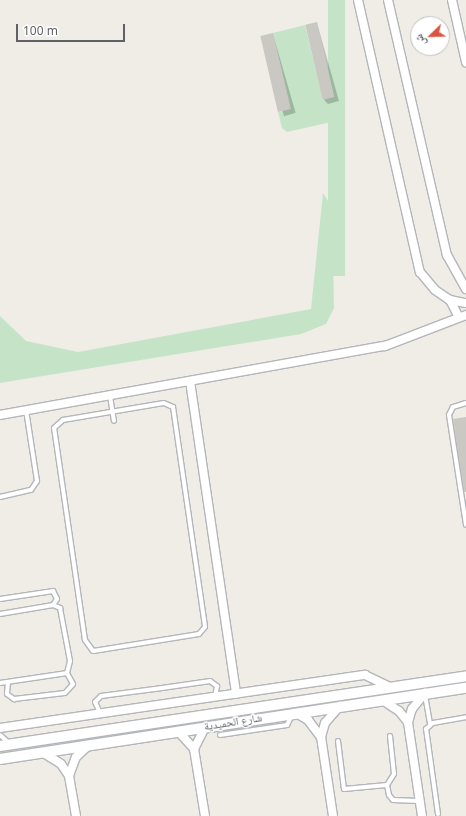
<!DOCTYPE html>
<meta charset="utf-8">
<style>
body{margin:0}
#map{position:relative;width:466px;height:816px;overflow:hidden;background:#efede6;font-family:"Noto Sans","Noto Naskh Arabic",sans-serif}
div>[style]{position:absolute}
.green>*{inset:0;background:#c5e4c7;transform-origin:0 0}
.shadow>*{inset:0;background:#0003;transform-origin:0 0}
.building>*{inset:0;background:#cac8c3;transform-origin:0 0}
.roads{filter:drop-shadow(1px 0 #b3b6ba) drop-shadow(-1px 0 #b3b6ba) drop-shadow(0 1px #b3b6ba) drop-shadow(0 -1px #b3b6ba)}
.service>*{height:4px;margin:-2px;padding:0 2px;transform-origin:2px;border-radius:2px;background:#fff}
.minor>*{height:8px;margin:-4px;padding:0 4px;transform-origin:4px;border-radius:4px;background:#fff}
.tertiary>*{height:10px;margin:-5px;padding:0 5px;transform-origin:5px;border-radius:5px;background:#fff}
span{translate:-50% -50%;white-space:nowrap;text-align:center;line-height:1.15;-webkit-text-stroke:3px #fff;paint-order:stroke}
.street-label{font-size:11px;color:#5e6165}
.north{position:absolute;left:410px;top:16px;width:40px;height:40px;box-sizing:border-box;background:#fff;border:1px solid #bfc0c1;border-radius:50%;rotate:247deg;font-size:11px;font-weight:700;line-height:16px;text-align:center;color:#5e6165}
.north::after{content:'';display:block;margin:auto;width:14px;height:18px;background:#d95542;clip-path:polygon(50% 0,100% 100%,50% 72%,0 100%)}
.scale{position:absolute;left:16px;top:24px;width:109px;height:18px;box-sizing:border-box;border:2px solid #5e6165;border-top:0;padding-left:5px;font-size:12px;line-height:14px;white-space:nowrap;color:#5e6165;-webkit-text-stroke:3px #fff;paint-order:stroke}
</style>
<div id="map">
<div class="green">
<i style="left:328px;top:0;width:17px;height:276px"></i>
<i style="clip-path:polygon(305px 25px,323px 100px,335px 97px,343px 101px,344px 106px,340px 120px,287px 132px,282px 128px,278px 112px,291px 109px,273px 33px)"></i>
<i style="clip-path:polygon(323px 193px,332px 207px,334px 308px,326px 324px,301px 334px,0 383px,0 316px,26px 341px,78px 352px,311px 309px)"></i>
</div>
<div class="shadow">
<i style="clip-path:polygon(317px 23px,339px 101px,328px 104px,324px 100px)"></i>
<i style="left:273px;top:34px;width:82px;height:12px;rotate:74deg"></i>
</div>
<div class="building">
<i style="left:317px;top:22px;width:77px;height:12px;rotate:77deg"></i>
<i style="left:273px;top:33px;width:78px;height:13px;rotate:77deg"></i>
<i style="clip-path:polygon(466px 417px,466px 492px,464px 492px,453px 419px)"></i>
</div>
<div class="roads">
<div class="service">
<i style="left:110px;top:396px;width:25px;rotate:81deg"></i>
<i style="left:164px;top:403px;width:10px;rotate:24deg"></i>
<i style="left:173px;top:407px;width:222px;rotate:81.7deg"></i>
<i style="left:205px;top:627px;width:9px;rotate:131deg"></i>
<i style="left:199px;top:634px;width:107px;rotate:170.9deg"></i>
<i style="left:93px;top:651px;width:14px;rotate:-126deg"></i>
<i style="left:85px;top:640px;width:214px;rotate:-98.3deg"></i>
<i style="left:54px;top:428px;width:12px;rotate:-42deg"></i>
<i style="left:63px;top:420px;width:102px;rotate:-9.6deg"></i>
<i style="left:466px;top:403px;width:14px;rotate:163deg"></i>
<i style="left:453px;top:407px;width:9px;rotate:117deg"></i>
<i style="left:449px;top:415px;width:111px;rotate:81.2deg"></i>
<i style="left:0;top:497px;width:32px;rotate:-13deg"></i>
<i style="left:31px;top:490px;width:11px;rotate:-56deg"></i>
<i style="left:37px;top:481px;width:72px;rotate:-98.8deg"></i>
<i style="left:0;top:599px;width:54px;rotate:-8.6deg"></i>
<i style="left:53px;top:591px;width:9px;rotate:63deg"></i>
<i style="left:57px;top:599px;width:7px;rotate:124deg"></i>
<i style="left:0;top:614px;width:54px;rotate:-9.6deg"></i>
<i style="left:53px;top:605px;width:8px;rotate:23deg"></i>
<i style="left:60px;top:608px;width:54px;rotate:79.3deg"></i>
<i style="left:70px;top:661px;width:12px;rotate:104deg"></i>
<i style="left:8px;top:682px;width:12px;rotate:95deg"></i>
<i style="left:7px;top:694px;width:9px;rotate:36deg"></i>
<i style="left:14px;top:699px;width:51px;rotate:-6.7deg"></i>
<i style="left:65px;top:693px;width:12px;rotate:-48deg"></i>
<i style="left:73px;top:684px;width:13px;rotate:-119deg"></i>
<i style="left:0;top:683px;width:68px;rotate:-8.5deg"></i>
<i style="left:425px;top:695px;width:29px;rotate:80deg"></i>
<i style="left:100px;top:713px;width:12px;rotate:-114deg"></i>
<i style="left:95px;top:702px;width:8px;rotate:-45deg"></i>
<i style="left:101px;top:696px;width:54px;rotate:-7.4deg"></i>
<i style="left:155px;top:689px;width:56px;rotate:-8.3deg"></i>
<i style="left:210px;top:681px;width:9px;rotate:36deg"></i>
<i style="left:217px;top:686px;width:11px;rotate:100deg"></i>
<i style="left:0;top:735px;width:12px;rotate:42deg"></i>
<i style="left:220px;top:735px;width:68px;rotate:-8.5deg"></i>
<i style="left:287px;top:725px;width:11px;rotate:-63deg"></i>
<i style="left:390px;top:736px;width:38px;rotate:84deg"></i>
<i style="left:394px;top:774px;width:13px;rotate:122deg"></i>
<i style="left:387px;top:785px;width:10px;rotate:79deg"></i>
<i style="left:389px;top:795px;width:6px;rotate:51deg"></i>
<i style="left:393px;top:800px;width:26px;rotate:2deg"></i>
<i style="left:338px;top:741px;width:48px;rotate:82.9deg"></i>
<i style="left:344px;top:789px;width:43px;rotate:-5.3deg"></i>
<i style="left:438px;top:814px;width:86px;rotate:-98deg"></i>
<i style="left:426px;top:729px;width:9px;rotate:-41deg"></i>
<i style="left:433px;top:723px;width:34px;rotate:-10deg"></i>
</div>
<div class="minor">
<i style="left:358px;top:0;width:279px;rotate:77.2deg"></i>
<i style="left:420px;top:272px;width:23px;rotate:50deg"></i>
<i style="left:435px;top:290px;width:18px;rotate:34deg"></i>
<i style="left:450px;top:300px;width:16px;rotate:11deg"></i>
<i style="left:388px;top:0;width:262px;rotate:77deg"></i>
<i style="left:447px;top:255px;width:39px;rotate:61deg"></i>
<i style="left:452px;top:0;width:64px;rotate:77.3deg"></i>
<i style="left:450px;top:300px;width:18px;rotate:63deg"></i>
<i style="left:190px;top:381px;width:316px;rotate:81.6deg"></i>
<i style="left:0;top:415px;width:391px;rotate:-10.2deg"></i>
<i style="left:385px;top:346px;width:87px;rotate:-20.9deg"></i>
<i style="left:382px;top:700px;width:20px;rotate:33deg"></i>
<i style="left:399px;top:711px;width:14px;rotate:51deg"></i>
<i style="left:296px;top:713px;width:14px;rotate:30deg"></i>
<i style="left:308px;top:720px;width:21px;rotate:53deg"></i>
<i style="left:0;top:728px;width:369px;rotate:-8.3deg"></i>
<i style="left:365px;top:675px;width:25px;rotate:26deg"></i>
<i style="left:178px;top:731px;width:24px;rotate:48deg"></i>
<i style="left:42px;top:752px;width:22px;rotate:32deg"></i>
<i style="left:61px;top:764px;width:14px;rotate:56deg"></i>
<i style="left:76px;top:816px;width:41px;rotate:-99.9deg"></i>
<i style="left:69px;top:776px;width:20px;rotate:-70deg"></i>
<i style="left:76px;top:757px;width:16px;rotate:-43deg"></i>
<i style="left:205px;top:816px;width:68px;rotate:-99.3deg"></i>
<i style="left:194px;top:749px;width:25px;rotate:-63deg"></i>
<i style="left:333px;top:816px;width:80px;rotate:-98.6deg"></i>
<i style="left:321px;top:737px;width:15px;rotate:-74deg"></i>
<i style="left:325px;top:723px;width:23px;rotate:-49deg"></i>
<i style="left:422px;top:816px;width:95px;rotate:-98.5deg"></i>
<i style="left:408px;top:722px;width:14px;rotate:-73deg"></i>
<i style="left:412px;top:709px;width:21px;rotate:-51deg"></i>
</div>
<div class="tertiary">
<i style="left:0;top:746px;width:471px;rotate:-8.5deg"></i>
<i style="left:0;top:759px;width:471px;rotate:-8.7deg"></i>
</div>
</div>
<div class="street-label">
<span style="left:233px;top:722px;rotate:-9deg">شارع الحميدية</span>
</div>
<div class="north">ش</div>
<div class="scale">100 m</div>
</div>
